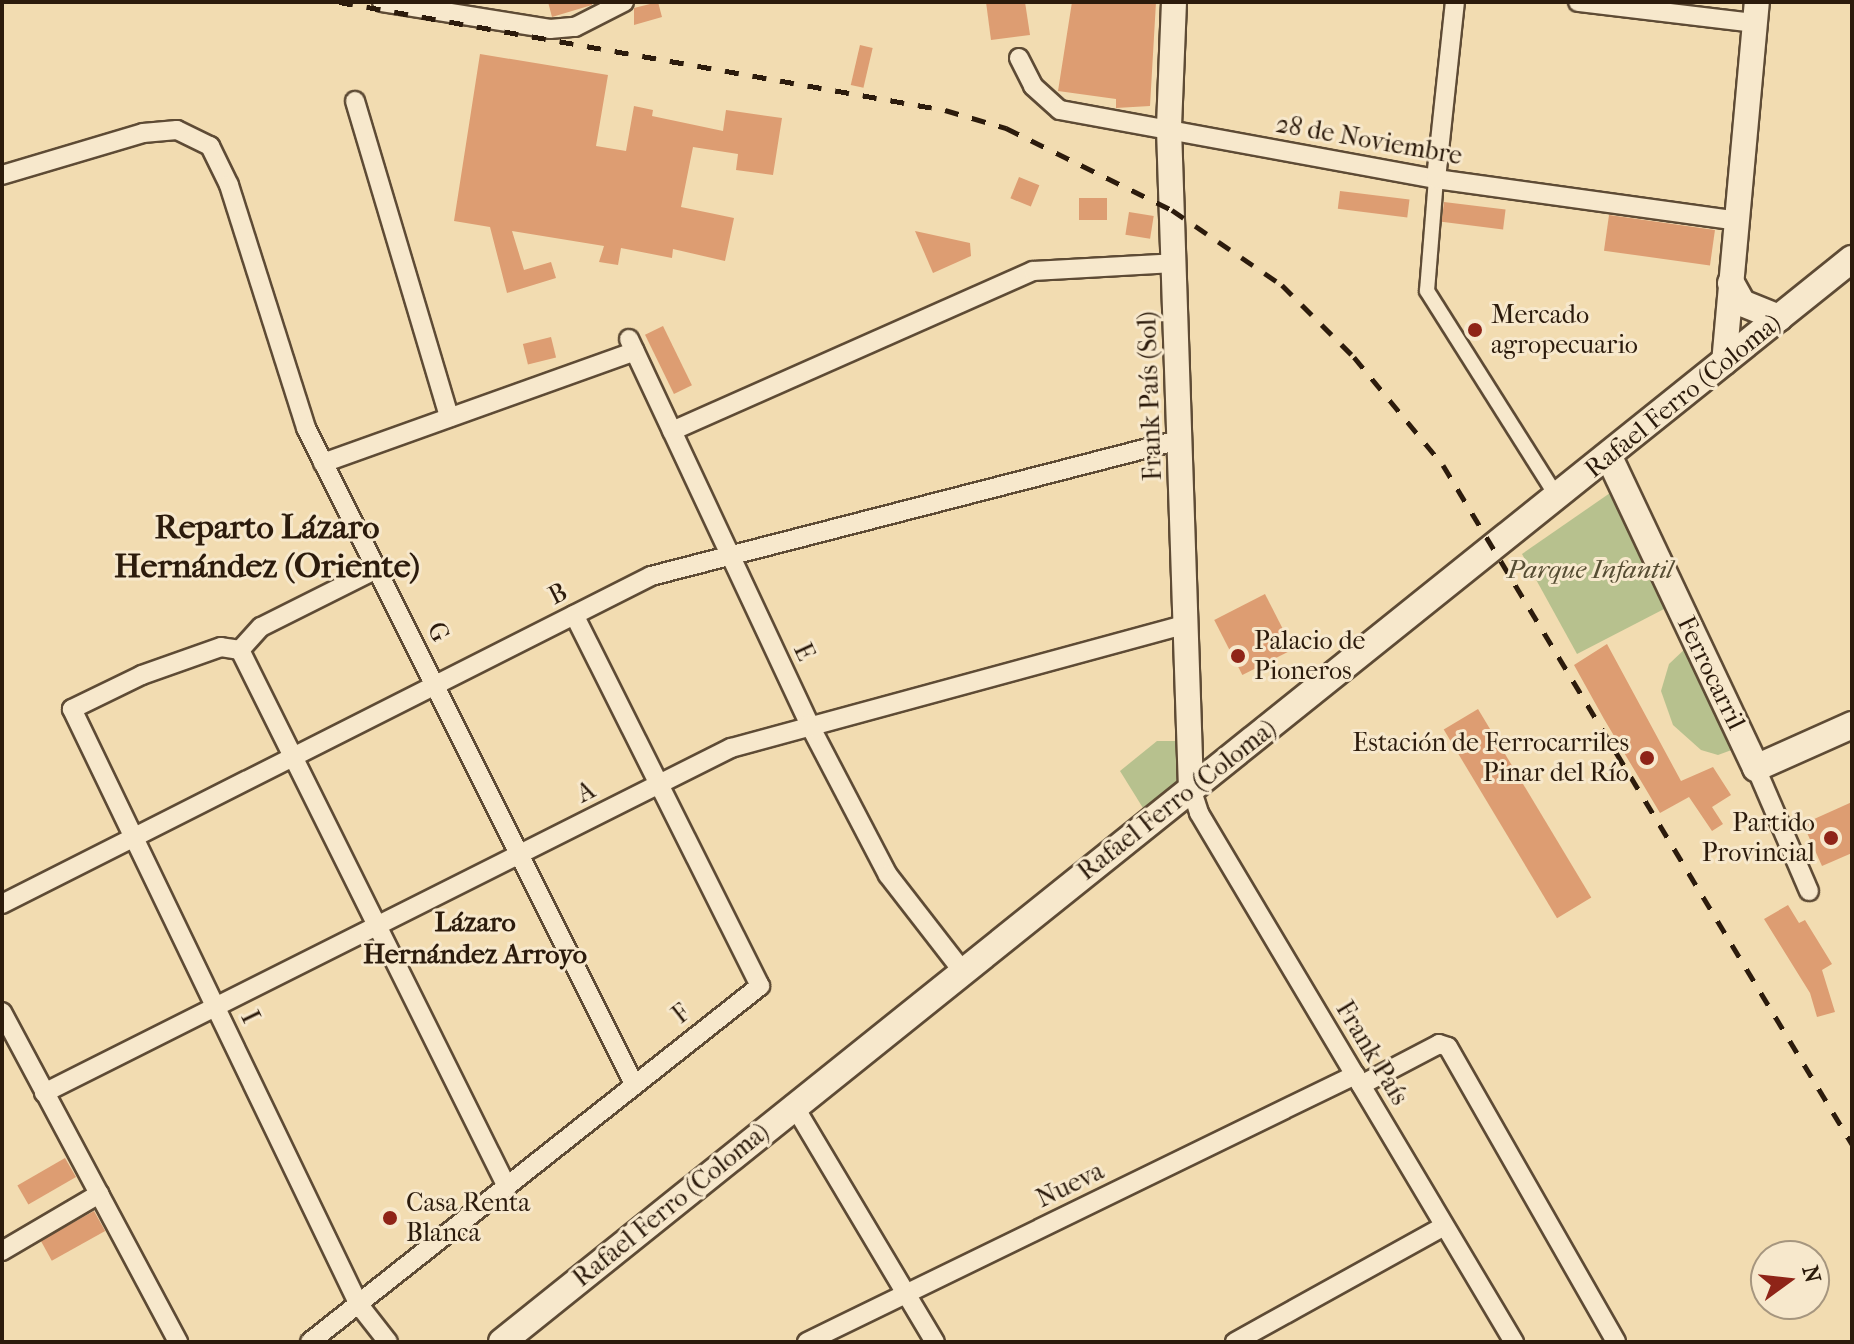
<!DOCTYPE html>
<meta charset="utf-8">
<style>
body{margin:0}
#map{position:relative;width:1854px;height:1344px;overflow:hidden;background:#f2dcb1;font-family:"IM FELL French Canon",serif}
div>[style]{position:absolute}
.green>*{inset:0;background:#b7c18e}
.building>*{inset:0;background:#dd9d72;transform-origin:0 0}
.roads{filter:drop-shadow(2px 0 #5e4b35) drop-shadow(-2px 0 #5e4b35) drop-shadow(0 2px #5e4b35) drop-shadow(0 -2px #5e4b35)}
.pedestrian>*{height:14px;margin:-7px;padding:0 7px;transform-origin:7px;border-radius:7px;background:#f7e8cc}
.minor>*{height:18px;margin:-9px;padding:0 9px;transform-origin:9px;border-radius:9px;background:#f7e8cc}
.tertiary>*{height:24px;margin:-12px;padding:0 12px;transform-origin:12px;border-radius:12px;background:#f7e8cc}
.secondary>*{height:26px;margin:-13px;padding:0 13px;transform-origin:13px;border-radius:13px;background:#f7e8cc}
.rail>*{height:5px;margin-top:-2.5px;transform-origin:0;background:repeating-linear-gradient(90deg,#2c1b0c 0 14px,transparent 0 28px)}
.dots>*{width:22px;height:22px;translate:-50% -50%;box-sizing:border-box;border:4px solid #f7e8cc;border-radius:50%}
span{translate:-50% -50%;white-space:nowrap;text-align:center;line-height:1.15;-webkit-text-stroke:6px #f7e8cc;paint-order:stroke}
.street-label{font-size:26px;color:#2c1b0c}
.poi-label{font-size:26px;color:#2c1b0c}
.left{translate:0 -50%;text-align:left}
.right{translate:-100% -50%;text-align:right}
.park-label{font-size:26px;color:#564d33;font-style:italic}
.neighbourhood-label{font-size:28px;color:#2c1b0c;font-weight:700}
.district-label{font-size:34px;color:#2c1b0c;font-weight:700}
.frame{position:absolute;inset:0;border:4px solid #2c1b0c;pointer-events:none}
.north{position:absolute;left:1750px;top:1240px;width:80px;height:80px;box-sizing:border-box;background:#f7e8cc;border:2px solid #a6967f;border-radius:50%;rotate:75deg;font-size:22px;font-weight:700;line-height:32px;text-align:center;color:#2c1b0c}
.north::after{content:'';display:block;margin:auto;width:28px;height:36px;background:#8f2418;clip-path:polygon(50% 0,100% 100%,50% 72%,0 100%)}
</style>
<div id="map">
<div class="green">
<i style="clip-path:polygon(1610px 493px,1666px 608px,1577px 654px,1522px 554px)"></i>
<i style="clip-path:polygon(1688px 646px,1737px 748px,1718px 755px,1701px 750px,1673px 725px,1661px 691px,1669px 664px)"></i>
<i style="clip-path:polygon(1157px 741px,1178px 741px,1180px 771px,1175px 784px,1143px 808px,1120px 771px)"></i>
</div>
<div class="building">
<i style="clip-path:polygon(548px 2px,592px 2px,592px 5px,552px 17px)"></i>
<i style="clip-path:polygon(658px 2px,662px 17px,634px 25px,634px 8px)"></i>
<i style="clip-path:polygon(986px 2px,1025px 2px,1030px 35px,991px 40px)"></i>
<i style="clip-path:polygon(1072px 2px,1156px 2px,1150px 106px,1116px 108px,1116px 99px,1058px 91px)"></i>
<i style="left:860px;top:45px;width:13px;height:41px;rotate:13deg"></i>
<i style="clip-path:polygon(480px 54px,608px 75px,596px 146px,626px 151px,634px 106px,653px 110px,652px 116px,723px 131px,726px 110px,782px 118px,773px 175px,736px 170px,738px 154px,693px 147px,681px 207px,734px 218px,725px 261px,673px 249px,672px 258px,621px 248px,618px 265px,599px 262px,604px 246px,512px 231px,524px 270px,551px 262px,556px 278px,507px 293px,490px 227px,454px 221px)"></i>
<i style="left:1019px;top:177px;width:22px;height:23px;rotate:22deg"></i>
<i style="left:1340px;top:191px;width:70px;height:18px;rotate:7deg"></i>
<i style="left:1079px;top:198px;width:28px;height:22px"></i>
<i style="left:1444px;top:202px;width:62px;height:20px;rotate:7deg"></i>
<i style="left:1129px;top:212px;width:25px;height:23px;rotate:9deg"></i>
<i style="left:1609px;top:215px;width:107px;height:36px;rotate:8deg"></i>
<i style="clip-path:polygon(915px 231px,970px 243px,971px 256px,933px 273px)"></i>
<i style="left:663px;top:326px;width:66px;height:20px;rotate:64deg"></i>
<i style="left:551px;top:337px;width:21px;height:29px;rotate:76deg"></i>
<i style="left:1265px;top:594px;width:62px;height:57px;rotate:63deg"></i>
<i style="clip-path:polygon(1607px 644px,1681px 781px,1713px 767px,1731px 795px,1712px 807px,1723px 824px,1712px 831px,1689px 797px,1660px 813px,1604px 719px,1574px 665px)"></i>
<i style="left:1478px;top:709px;width:220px;height:40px;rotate:59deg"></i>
<i style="clip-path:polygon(1852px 802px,1852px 853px,1822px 866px,1803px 824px)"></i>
<i style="clip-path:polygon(1788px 905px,1799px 923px,1805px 920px,1832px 964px,1822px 970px,1835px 1012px,1817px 1017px,1810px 993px,1764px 919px)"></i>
<i style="left:65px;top:1158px;width:22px;height:55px;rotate:60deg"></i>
<i style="left:94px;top:1211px;width:23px;height:61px;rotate:61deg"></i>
</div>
<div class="roads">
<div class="pedestrian">
<i style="left:1436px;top:179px;width:112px;rotate:94.6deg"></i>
<i style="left:1427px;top:291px;width:244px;rotate:57.7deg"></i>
</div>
<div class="minor">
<i style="left:382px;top:2px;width:170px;rotate:9.1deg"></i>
<i style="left:550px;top:29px;width:25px;rotate:-5deg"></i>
<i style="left:575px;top:27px;width:55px;rotate:-27deg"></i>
<i style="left:1578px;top:2px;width:178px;rotate:6.8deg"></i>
<i style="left:1019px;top:58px;width:31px;rotate:63deg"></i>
<i style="left:1033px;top:86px;width:36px;rotate:42deg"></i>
<i style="left:1060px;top:110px;width:382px;rotate:10.4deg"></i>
<i style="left:1436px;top:179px;width:304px;rotate:7.9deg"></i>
<i style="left:355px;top:101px;width:330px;rotate:73.4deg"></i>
<i style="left:2px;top:175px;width:147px;rotate:-16.6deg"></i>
<i style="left:143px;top:133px;width:34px;rotate:-5deg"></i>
<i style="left:177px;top:130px;width:37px;rotate:26deg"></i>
<i style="left:210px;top:146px;width:43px;rotate:64deg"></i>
<i style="left:229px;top:185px;width:255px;rotate:72.4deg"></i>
<i style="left:306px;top:428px;width:733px;rotate:63.43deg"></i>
<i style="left:1436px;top:179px;width:178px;rotate:-83.9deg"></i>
<i style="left:629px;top:339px;width:425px;rotate:64.9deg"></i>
<i style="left:809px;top:724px;width:170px;rotate:62.4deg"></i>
<i style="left:888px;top:875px;width:119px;rotate:52.2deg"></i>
<i style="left:672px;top:431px;width:395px;rotate:-23.9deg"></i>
<i style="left:1033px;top:271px;width:141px;rotate:-3.2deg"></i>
<i style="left:323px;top:463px;width:331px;rotate:-19.7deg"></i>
<i style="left:240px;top:650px;width:19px;rotate:-171deg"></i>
<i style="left:221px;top:647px;width:84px;rotate:160.5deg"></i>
<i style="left:142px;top:675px;width:78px;rotate:154.1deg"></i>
<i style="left:72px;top:709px;width:662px;rotate:64.29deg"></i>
<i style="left:359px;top:1305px;width:47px;rotate:51.9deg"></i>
<i style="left:240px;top:650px;width:595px;rotate:63.56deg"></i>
<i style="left:240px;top:650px;width:31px;rotate:-48deg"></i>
<i style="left:261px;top:627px;width:130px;rotate:-26.6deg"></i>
<i style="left:1756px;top:768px;width:134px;rotate:66.7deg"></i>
<i style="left:1191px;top:788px;width:26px;rotate:72deg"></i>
<i style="left:1199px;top:813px;width:616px;rotate:59.23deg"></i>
<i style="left:2px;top:904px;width:727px;rotate:-26.81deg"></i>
<i style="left:651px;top:576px;width:545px;rotate:-14.44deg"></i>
<i style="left:2px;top:1012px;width:374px;rotate:61.9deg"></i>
<i style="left:1361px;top:1085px;width:88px;rotate:-27.7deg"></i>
<i style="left:1439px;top:1044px;width:9px;rotate:18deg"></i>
<i style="left:1448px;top:1047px;width:339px;rotate:60.3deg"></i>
<i style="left:44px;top:1093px;width:769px;rotate:-26.67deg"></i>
<i style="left:731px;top:748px;width:469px;rotate:-15.2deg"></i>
<i style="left:793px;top:1104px;width:277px;rotate:59.2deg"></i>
<i style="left:2px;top:1251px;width:113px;rotate:-30.4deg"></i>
<i style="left:310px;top:1342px;width:574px;rotate:-38.35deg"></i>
<i style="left:760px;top:986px;width:415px;rotate:-116.6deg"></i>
<i style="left:807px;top:1342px;width:610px;rotate:-25.98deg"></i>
<i style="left:1235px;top:1342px;width:239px;rotate:-29deg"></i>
</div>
<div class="tertiary">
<i style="left:1174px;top:2px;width:127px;rotate:92.3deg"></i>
<i style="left:1169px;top:129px;width:659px;rotate:88.09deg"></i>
<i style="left:1724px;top:363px;width:363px;rotate:-84.8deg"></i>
</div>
<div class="secondary">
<i style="left:1731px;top:283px;width:23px;rotate:61deg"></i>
<i style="left:1742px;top:303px;width:40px;rotate:22deg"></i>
<i style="left:1609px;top:457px;width:344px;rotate:64.7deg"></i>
<i style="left:1756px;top:768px;width:105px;rotate:-24.1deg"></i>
<i style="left:502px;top:1342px;width:1731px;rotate:-38.74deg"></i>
</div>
</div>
<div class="rail">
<i style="left:339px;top:2px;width:616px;rotate:10.11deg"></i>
<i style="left:945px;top:110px;width:64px;rotate:16.4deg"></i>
<i style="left:1006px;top:128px;width:185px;rotate:26.3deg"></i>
<i style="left:1172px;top:210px;width:133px;rotate:34.3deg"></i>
<i style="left:1282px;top:285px;width:102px;rotate:45deg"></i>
<i style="left:1354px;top:357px;width:140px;rotate:50.5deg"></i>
<i style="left:1443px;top:465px;width:793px;rotate:58.94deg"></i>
</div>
<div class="dots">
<i style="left:1475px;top:330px;background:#8f2418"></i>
<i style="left:1238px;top:656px;background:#8f2418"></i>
<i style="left:1647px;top:758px;background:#8f2418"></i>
<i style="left:1831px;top:838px;background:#8f2418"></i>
<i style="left:390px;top:1218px;background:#8f2418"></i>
</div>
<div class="street-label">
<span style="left:1369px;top:140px;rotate:10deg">28 de Noviembre</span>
<span style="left:1150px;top:396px;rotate:-92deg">Frank País (Sol)</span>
<span style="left:1683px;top:396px;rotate:-39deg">Rafael Ferro (Coloma)</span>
<span style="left:558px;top:594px;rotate:-27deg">B</span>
<span style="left:438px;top:632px;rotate:63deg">G</span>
<span style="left:804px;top:652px;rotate:65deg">E</span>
<span style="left:1711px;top:673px;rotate:64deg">Ferrocarril</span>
<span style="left:586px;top:792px;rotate:-27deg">A</span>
<span style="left:1177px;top:800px;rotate:-38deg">Rafael Ferro (Coloma)</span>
<span style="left:681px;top:1014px;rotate:-38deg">F</span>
<span style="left:250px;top:1017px;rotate:64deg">I</span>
<span style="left:1372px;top:1053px;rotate:59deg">Frank País</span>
<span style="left:1070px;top:1185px;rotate:-26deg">Nueva</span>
<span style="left:671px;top:1205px;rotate:-39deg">Rafael Ferro (Coloma)</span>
</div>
<div class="poi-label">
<span class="left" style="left:1491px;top:330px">Mercado<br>agropecuario</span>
<span class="left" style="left:1254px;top:656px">Palacio de<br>Pioneros</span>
<span class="right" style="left:1629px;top:758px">Estación de Ferrocarriles<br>Pinar del Río</span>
<span class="right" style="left:1815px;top:838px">Partido<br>Provincial</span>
<span class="left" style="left:406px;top:1218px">Casa Renta<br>Blanca</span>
</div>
<div class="park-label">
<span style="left:1590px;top:570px">Parque Infantil</span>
</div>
<div class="neighbourhood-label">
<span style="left:475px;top:938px">Lázaro<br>Hernández Arroyo</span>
</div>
<div class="district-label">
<span style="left:267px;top:547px">Reparto Lázaro<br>Hernández (Oriente)</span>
</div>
<div class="frame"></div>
<div class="north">N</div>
</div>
